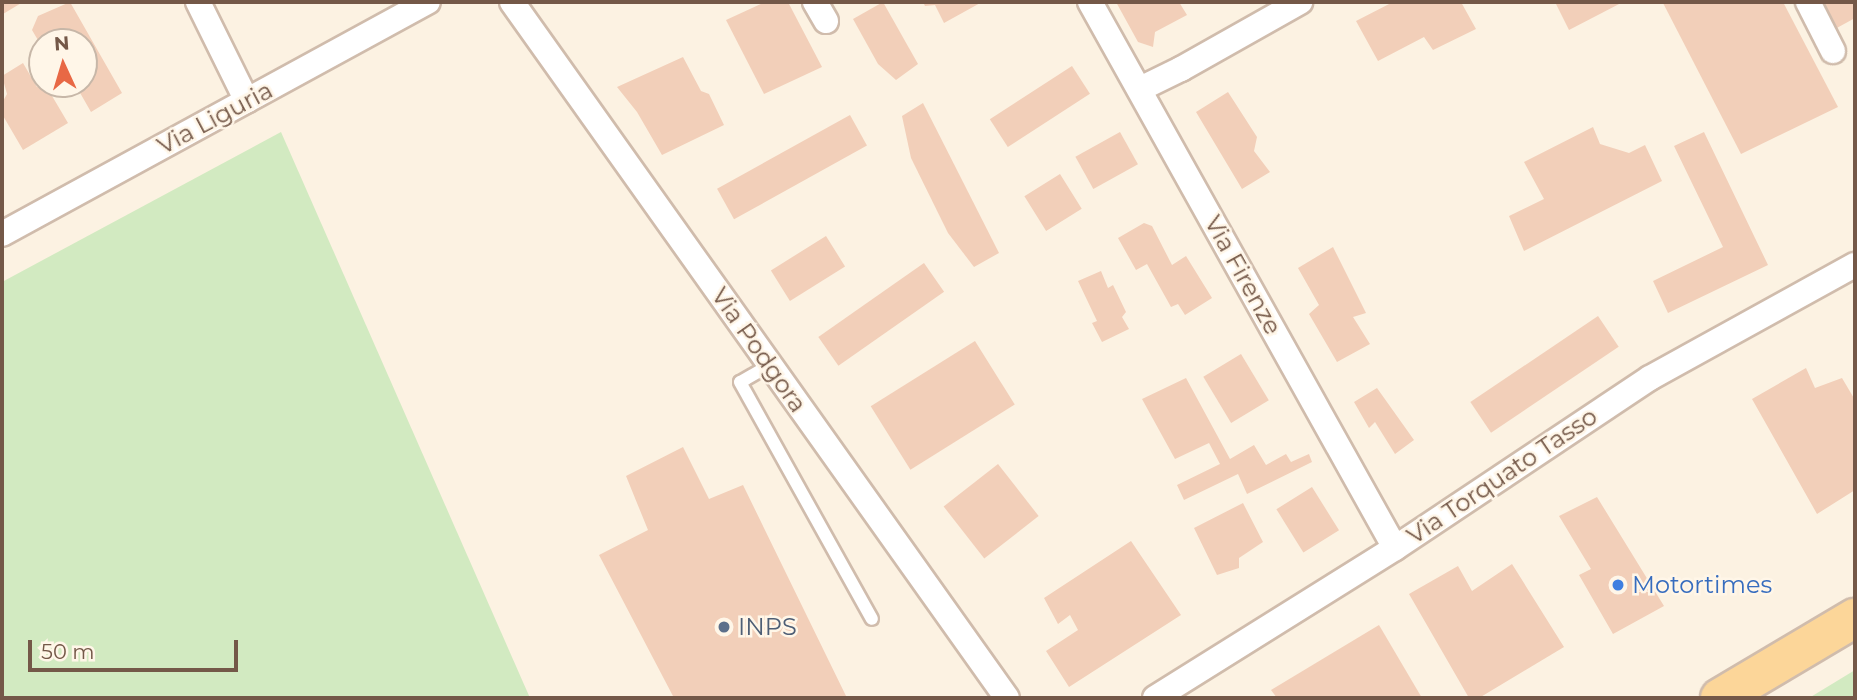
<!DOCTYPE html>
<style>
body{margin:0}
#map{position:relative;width:1857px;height:700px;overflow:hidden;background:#fcf2e2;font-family:Montserrat,sans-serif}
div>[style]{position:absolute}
.green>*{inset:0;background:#d2eac1}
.building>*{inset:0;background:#f2cfb9;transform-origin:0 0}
.roads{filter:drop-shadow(2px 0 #d0bcac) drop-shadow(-2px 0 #d0bcac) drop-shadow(0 2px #d0bcac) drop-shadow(0 -2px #d0bcac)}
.lane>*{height:12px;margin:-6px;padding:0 6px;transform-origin:6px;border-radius:6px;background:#fff}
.street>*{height:24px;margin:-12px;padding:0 12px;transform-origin:12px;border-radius:12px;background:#fff}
.primary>*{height:38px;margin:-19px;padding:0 19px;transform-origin:19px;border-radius:19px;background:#fcd699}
.dots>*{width:19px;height:19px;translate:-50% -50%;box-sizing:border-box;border:4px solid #fff6e8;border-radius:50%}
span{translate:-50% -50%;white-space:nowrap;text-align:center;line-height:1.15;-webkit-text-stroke:5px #fff6e8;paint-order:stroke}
.street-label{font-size:24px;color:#745848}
.shop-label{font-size:24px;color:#366cbe}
.left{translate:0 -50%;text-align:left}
.service-label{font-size:24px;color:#4e5e75}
.frame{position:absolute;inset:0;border:4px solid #745848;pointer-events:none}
.north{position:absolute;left:28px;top:28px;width:70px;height:70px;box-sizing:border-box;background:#fff6e8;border:2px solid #c7b7a8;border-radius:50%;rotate:356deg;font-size:19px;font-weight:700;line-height:28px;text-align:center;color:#745848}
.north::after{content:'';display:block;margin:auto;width:24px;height:32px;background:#e86845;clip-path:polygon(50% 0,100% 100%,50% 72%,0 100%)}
.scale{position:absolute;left:28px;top:640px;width:210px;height:32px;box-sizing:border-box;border:4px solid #745848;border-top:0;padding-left:9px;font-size:21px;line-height:24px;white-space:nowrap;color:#745848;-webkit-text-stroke:5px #fff6e8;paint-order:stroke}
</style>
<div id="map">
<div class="green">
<i style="clip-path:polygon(281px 132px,530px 698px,2px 698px,2px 282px)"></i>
<i style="clip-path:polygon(1855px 670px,1855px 698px,1809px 698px)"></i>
</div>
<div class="building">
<i style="clip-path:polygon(2px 2px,23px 2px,3px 14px)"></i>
<i style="clip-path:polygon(70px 2px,122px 93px,91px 112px,75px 84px,84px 84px,84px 42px,42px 42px,42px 47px,32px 30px,38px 16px)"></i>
<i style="clip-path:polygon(765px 2px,788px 2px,822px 67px,764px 94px,726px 20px)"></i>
<i style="clip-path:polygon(883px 2px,918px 64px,896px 80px,878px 64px,853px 19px)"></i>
<i style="clip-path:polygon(923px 2px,982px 2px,944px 23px,935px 5px,925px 6px)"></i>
<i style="clip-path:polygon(1116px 2px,1179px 2px,1187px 15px,1155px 32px,1153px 47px,1138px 42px)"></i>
<i style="clip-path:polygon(1393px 2px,1461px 2px,1476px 29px,1433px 50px,1424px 37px,1378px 61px,1356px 21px)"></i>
<i style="clip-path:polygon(1555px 2px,1623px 2px,1569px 30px)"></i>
<i style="clip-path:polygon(1783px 2px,1838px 107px,1741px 154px,1663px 3px)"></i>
<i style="clip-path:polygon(1821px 2px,1855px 2px,1855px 18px,1835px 29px)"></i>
<i style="clip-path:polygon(683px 57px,701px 91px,709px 94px,724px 125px,662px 155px,637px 112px,617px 87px)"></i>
<i style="clip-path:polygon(23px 63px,37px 87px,45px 84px,68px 123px,23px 150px,2px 114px,2px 103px,7px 94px,2px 76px)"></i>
<i style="left:1072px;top:66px;width:33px;height:98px;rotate:57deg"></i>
<i style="clip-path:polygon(1228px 92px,1257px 137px,1254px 151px,1270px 172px,1242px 189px,1196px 112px)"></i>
<i style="clip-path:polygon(923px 103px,999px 253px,974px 267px,948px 233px,911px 158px,902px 116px)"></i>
<i style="left:850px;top:115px;width:35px;height:152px;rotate:61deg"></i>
<i style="clip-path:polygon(1593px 127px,1600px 144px,1629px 153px,1645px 145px,1662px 181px,1524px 251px,1509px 216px,1544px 199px,1524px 162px)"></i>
<i style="left:1120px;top:132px;width:37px;height:51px;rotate:61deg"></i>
<i style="clip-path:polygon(1704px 132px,1768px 265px,1668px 313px,1653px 281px,1723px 247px,1674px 146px)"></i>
<i style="left:1060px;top:174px;width:41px;height:42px;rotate:58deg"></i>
<i style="clip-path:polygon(1144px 223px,1152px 226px,1172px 265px,1186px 256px,1212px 298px,1185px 315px,1178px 304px,1171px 307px,1147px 264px,1136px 270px,1118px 238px)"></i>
<i style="left:826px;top:236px;width:36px;height:65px;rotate:58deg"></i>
<i style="clip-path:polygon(1333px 247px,1366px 313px,1353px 317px,1370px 344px,1337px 362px,1309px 314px,1319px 305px,1298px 268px)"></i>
<i style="left:924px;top:263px;width:35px;height:129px;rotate:55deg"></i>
<i style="clip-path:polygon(1101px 271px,1108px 288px,1113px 285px,1126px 312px,1122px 317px,1129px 329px,1102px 342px,1092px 323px,1097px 321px,1078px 281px)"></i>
<i style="left:1598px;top:316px;width:37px;height:154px;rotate:56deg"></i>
<i style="left:975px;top:341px;width:75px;height:123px;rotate:58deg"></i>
<i style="left:1241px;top:354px;width:54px;height:44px;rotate:59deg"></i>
<i style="clip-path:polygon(1806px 368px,1815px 388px,1842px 378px,1855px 400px,1855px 490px,1817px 514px,1752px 399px)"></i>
<i style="clip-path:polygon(1186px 378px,1230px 459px,1254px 445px,1266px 465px,1286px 454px,1291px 462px,1309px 454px,1312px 462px,1247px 494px,1238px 474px,1184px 500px,1177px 485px,1220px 464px,1209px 443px,1175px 459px,1142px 399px)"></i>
<i style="clip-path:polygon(1377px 388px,1414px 440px,1395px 454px,1375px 422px,1369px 428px,1354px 402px)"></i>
<i style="clip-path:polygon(683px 447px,709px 499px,743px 485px,847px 698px,674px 698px,599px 555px,648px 530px,626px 476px)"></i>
<i style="left:998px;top:464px;width:66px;height:69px;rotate:52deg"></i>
<i style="left:1312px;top:487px;width:51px;height:42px;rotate:58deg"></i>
<i style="clip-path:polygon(1597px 497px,1664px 606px,1613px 634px,1579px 575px,1591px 569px,1559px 516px)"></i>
<i style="clip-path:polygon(1243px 503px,1263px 542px,1239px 558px,1239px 568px,1217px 575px,1194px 528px)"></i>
<i style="clip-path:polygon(1131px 541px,1181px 615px,1069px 687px,1046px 651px,1078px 630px,1070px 615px,1058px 624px,1044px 598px)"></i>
<i style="clip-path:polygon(1512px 564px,1564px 647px,1479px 698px,1469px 698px,1409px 594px,1458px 566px,1472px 591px)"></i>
<i style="clip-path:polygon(1379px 625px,1422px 698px,1277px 698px,1271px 690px)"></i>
</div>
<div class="roads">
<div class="lane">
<i style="left:770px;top:365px;width:34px;rotate:150deg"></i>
<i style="left:740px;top:382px;width:271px;rotate:60.9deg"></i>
</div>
<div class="street">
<i style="left:198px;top:2px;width:110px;rotate:63.7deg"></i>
<i style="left:512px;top:2px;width:854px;rotate:54.58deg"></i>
<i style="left:815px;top:2px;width:22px;rotate:60deg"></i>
<i style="left:1090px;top:2px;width:625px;rotate:60.81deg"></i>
<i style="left:1808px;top:2px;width:55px;rotate:63deg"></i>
<i style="left:1140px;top:89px;width:46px;rotate:-26deg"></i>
<i style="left:1181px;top:69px;width:137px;rotate:-29.4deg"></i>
<i style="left:2px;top:234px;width:485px;rotate:-28.6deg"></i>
<i style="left:1155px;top:698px;width:283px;rotate:-32deg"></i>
<i style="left:1395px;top:548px;width:306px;rotate:-33.7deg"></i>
<i style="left:1650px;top:378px;width:234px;rotate:-28.9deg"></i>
</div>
<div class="primary">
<i style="left:1720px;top:698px;width:157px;rotate:-30.7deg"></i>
</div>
</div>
<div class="dots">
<i style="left:1618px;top:585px;background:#3f7fe0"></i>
<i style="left:724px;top:627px;background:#5c6f8a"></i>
</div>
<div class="street-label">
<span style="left:215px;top:118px;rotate:-28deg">Via Liguria</span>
<span style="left:1243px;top:275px;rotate:61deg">Via Firenze</span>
<span style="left:759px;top:350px;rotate:55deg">Via Podgora</span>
<span style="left:1502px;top:476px;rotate:-34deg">Via Torquato Tasso</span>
</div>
<div class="shop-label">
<span class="left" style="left:1632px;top:585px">Motortimes</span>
</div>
<div class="service-label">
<span class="left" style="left:738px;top:627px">INPS</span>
</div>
<div class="frame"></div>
<div class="north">N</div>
<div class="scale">50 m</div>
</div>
